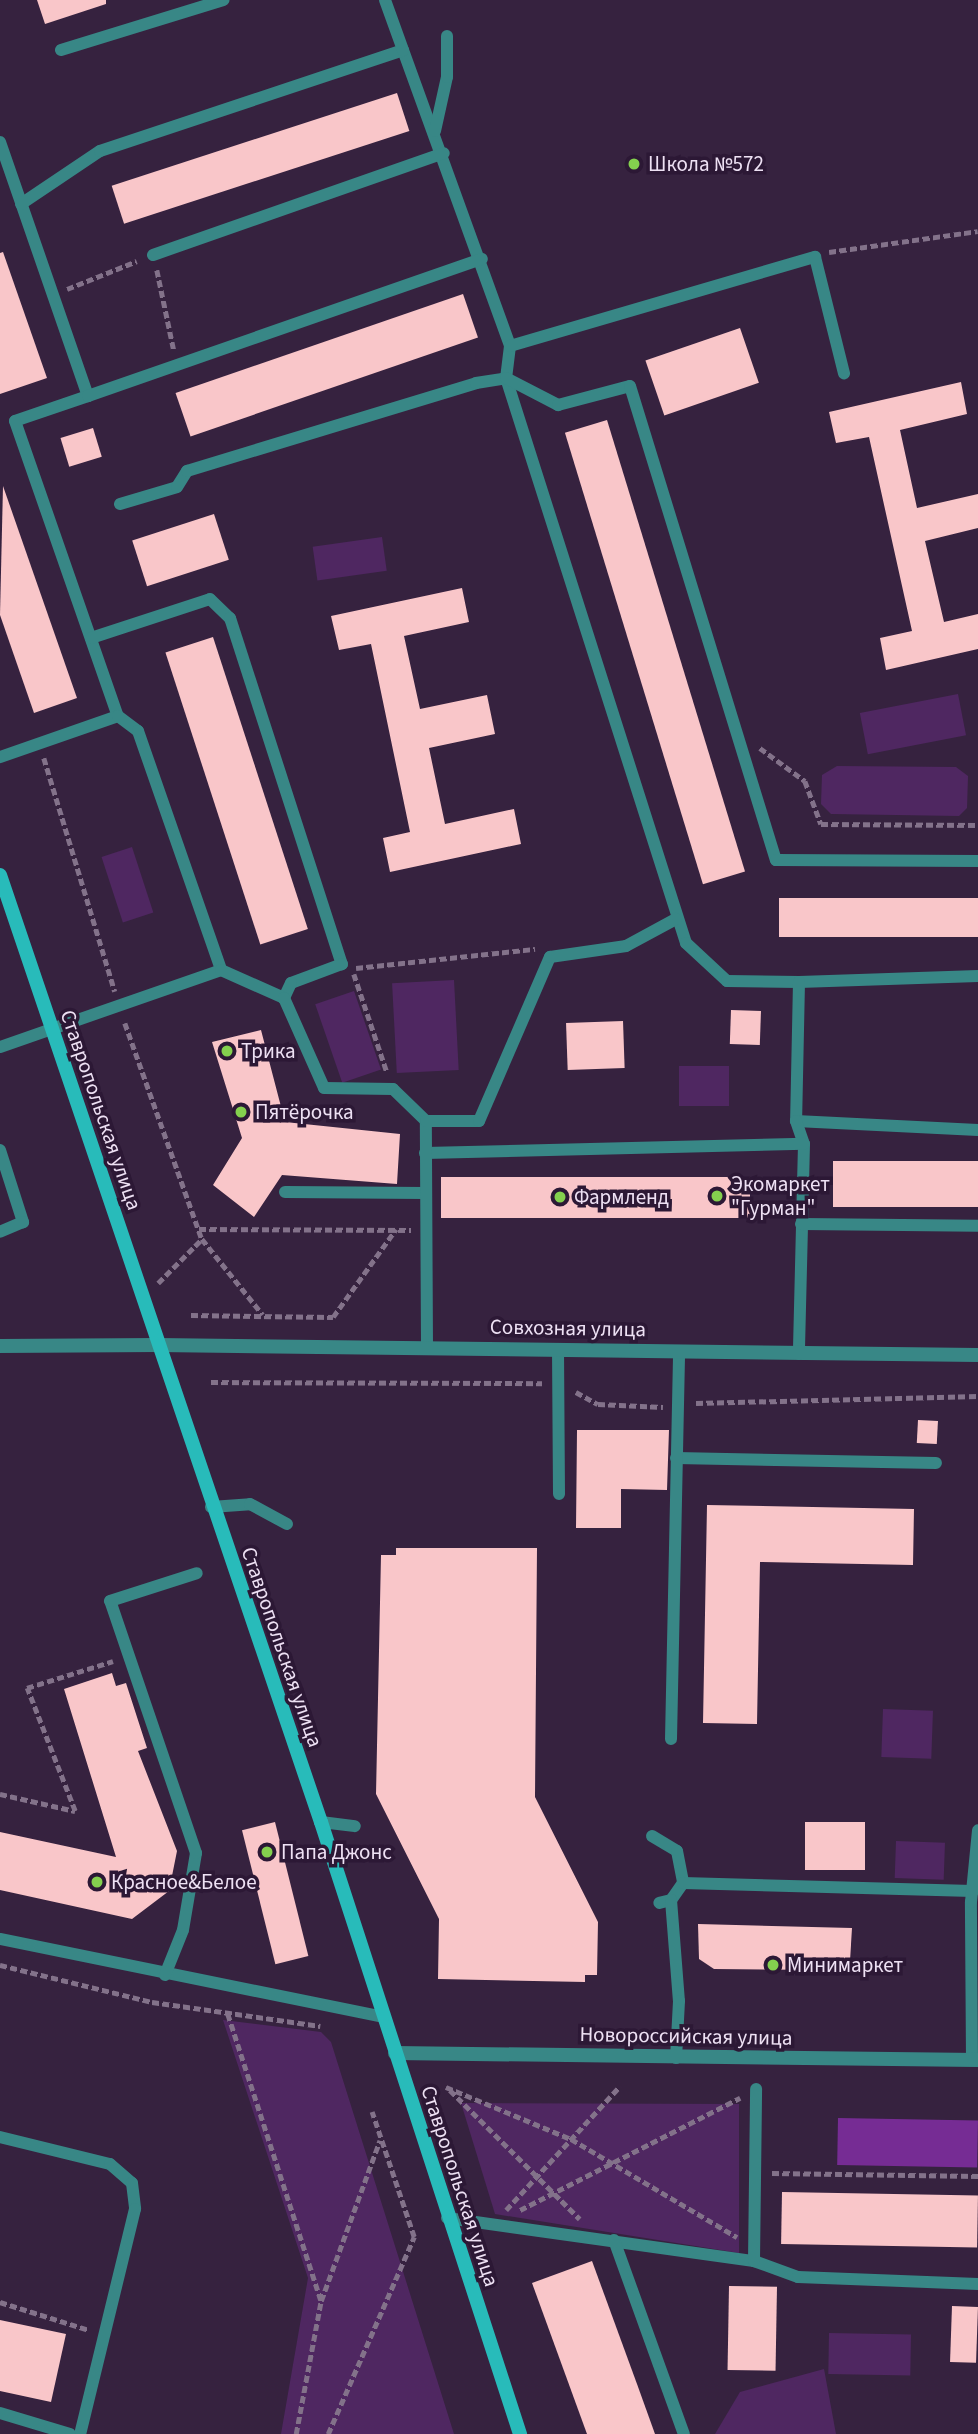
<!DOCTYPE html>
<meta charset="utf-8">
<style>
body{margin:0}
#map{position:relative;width:978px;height:2434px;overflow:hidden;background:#36223f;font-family:"Source Sans 3",sans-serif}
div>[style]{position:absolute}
.green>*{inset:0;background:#4f2761;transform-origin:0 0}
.forest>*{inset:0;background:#762c94;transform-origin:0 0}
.building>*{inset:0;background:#f9c6c9;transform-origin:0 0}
.path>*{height:4.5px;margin-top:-2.25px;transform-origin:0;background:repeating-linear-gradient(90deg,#83728a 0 7px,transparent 0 10.5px)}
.service>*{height:12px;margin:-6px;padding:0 6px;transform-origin:6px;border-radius:6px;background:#388786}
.minor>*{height:14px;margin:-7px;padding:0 7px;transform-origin:7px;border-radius:7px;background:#388786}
.tertiary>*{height:14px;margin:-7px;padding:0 7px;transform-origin:7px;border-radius:7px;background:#388786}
.secondary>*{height:14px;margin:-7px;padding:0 7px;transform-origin:7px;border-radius:7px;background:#28bbba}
.dots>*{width:19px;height:19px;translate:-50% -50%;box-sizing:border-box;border:4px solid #2c1835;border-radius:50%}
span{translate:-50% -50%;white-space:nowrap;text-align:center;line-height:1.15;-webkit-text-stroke:7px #2c1835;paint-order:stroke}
.poi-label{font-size:21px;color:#eee1f4}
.left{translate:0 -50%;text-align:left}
.street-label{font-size:21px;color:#eee1f4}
</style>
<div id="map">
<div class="green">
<i style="left:382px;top:537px;width:34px;height:70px;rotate:82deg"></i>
<i style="left:958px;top:694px;width:42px;height:100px;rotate:79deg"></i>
<i style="clip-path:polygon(837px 766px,956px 767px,968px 776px,967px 808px,959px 816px,831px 814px,821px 804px,822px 775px)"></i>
<i style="left:132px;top:847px;width:69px;height:32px;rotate:72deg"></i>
<i style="left:454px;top:980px;width:90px;height:62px;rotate:87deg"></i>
<i style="left:354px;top:991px;width:83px;height:41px;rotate:71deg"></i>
<i style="left:679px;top:1066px;width:50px;height:40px"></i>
<i style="left:883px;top:1709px;width:50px;height:48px;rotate:2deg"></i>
<i style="left:896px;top:1841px;width:49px;height:37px;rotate:2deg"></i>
<i style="clip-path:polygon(223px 2020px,321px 2032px,331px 2042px,454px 2434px,281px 2434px,308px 2278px)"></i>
<i style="clip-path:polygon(461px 2103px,739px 2104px,739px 2253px,495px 2214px)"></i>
<i style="left:829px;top:2333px;width:82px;height:41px;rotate:1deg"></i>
<i style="clip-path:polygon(824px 2369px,836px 2434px,715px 2434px,740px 2392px)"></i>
</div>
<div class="forest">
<i style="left:838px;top:2118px;width:140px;height:47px;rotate:1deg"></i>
</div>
<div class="building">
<i style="clip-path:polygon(37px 0,106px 0,106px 4px,45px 24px)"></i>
<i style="left:397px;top:93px;width:40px;height:300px;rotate:72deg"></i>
<i style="clip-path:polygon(3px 252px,47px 378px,0 394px,0 253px)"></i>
<i style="left:463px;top:294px;width:46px;height:304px;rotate:71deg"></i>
<i style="left:740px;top:328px;width:58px;height:100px;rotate:71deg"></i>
<i style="clip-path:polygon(961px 382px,967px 414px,900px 430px,917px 508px,978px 494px,978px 528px,925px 541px,944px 622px,978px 614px,978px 649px,886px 670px,880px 638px,912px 631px,869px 437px,836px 443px,829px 412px)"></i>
<i style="left:607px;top:420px;width:472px;height:44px;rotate:73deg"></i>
<i style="left:93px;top:428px;width:30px;height:34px;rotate:73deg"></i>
<i style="clip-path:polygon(3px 486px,77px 698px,34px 713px,0 615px)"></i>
<i style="left:214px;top:514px;width:48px;height:86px;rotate:72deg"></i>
<i style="clip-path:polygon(462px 588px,469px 622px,404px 636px,420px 709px,487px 695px,495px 734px,429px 748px,445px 824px,514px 809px,521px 844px,390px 872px,383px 838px,410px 832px,371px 644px,339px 650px,331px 616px)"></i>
<i style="left:213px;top:637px;width:307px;height:50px;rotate:72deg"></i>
<i style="left:779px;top:898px;width:199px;height:39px"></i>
<i style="left:731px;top:1010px;width:30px;height:34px;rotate:2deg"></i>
<i style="left:623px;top:1021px;width:47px;height:57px;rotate:88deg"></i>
<i style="clip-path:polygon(261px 1030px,285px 1122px,400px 1134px,397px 1184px,282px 1175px,254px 1217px,213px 1185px,242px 1138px,212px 1042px)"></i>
<i style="left:833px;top:1161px;width:145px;height:46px"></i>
<i style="left:750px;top:1177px;width:41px;height:309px;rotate:90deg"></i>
<i style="left:918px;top:1420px;width:20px;height:23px;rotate:3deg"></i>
<i style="clip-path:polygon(577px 1430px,669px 1430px,667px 1490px,621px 1489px,621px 1528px,576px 1528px)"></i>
<i style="clip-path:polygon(707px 1505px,914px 1509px,913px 1565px,760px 1562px,757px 1724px,703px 1723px)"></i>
<i style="clip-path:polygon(396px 1548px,537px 1548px,535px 1797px,598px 1922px,597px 1975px,585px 1975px,585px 1982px,438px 1979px,439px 1919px,376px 1794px,381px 1555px,396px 1555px)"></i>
<i style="clip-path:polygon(112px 1673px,116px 1686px,126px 1683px,147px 1748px,138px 1751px,177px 1851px,169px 1891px,132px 1919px,0 1890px,0 1832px,116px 1857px,64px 1689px)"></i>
<i style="left:275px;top:1822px;width:138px;height:34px;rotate:76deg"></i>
<i style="left:865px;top:1822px;width:48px;height:60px;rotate:90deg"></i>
<i style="clip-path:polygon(698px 1924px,852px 1928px,850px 1961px,835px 1970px,714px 1969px,699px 1959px)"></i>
<i style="left:782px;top:2192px;width:196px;height:52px;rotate:1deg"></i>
<i style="clip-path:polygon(592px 2261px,637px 2384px,655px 2434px,587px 2434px,532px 2283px)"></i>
<i style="left:729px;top:2286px;width:48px;height:84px;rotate:1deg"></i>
<i style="left:952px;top:2306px;width:26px;height:56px;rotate:2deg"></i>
<i style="clip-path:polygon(0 2320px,66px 2334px,51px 2402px,0 2391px)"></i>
</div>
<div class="path">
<i style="left:829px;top:252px;width:150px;rotate:-8deg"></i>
<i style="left:157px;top:270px;width:83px;rotate:78.1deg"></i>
<i style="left:67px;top:289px;width:75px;rotate:-21.8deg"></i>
<i style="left:760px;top:748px;width:56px;rotate:36.3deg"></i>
<i style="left:805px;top:781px;width:46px;rotate:69.6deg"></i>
<i style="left:821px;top:824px;width:157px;rotate:0.4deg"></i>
<i style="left:44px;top:758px;width:244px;rotate:73.1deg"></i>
<i style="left:356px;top:968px;width:180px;rotate:-6.1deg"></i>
<i style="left:354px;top:974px;width:103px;rotate:71.4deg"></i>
<i style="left:125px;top:1023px;width:229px;rotate:70.4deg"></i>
<i style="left:199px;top:1229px;width:212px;rotate:0.3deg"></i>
<i style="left:158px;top:1283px;width:62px;rotate:-45deg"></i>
<i style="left:202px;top:1239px;width:97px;rotate:51.2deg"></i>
<i style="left:191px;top:1315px;width:142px;rotate:0.8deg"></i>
<i style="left:333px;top:1317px;width:108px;rotate:-54.4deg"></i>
<i style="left:211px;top:1382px;width:331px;rotate:0.2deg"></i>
<i style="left:576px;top:1392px;width:25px;rotate:29deg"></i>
<i style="left:598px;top:1404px;width:65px;rotate:2.6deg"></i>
<i style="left:696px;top:1403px;width:282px;rotate:-1.4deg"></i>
<i style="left:0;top:1794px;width:77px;rotate:12.8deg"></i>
<i style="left:75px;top:1811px;width:132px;rotate:-111.3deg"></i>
<i style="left:27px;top:1688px;width:90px;rotate:-17.4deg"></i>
<i style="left:0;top:1965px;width:156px;rotate:13.7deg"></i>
<i style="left:152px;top:2002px;width:170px;rotate:8.1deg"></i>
<i style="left:228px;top:2014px;width:301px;rotate:72deg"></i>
<i style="left:446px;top:2087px;width:135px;rotate:22.6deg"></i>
<i style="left:571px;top:2139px;width:193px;rotate:30.6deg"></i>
<i style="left:450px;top:2090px;width:183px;rotate:44.8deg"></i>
<i style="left:772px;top:2173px;width:206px;rotate:0.8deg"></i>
<i style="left:506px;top:2210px;width:168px;rotate:-47.4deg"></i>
<i style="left:520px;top:2210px;width:247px;rotate:-27deg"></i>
<i style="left:0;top:2302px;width:93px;rotate:17.5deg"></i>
<i style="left:296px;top:2434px;width:135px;rotate:-79.4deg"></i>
<i style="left:321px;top:2301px;width:171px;rotate:-69.9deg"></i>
<i style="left:328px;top:2434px;width:215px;rotate:-66.4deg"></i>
<i style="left:414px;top:2237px;width:132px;rotate:-108.6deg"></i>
</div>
<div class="service">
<i style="left:61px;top:50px;width:170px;rotate:-17.1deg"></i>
<i style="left:403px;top:50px;width:315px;rotate:70.1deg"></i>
<i style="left:510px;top:346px;width:32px;rotate:97deg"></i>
<i style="left:506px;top:378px;width:593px;rotate:72.33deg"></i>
<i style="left:686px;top:943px;width:56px;rotate:42.8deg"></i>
<i style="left:727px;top:981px;width:72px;rotate:0.8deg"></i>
<i style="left:435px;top:131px;width:55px;rotate:-77.5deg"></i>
<i style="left:447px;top:77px;width:41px;rotate:-90deg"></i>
<i style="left:0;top:142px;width:269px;rotate:70.9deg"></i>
<i style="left:88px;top:396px;width:77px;rotate:161.1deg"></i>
<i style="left:15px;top:421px;width:312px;rotate:70.8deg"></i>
<i style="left:118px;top:716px;width:125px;rotate:160.8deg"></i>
<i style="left:21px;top:204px;width:95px;rotate:-33.9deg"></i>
<i style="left:100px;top:151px;width:319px;rotate:-18.4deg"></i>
<i style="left:403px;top:50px;width:53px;rotate:-109.8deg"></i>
<i style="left:153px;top:255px;width:308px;rotate:-19.3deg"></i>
<i style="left:510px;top:346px;width:318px;rotate:-16.3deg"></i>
<i style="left:815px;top:257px;width:120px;rotate:76deg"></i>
<i style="left:88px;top:396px;width:417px;rotate:-19.2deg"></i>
<i style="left:120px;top:504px;width:59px;rotate:-16.6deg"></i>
<i style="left:177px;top:487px;width:19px;rotate:-58deg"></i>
<i style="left:187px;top:471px;width:302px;rotate:-16.9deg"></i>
<i style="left:476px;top:383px;width:30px;rotate:-9deg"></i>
<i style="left:506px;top:378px;width:59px;rotate:27.4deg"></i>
<i style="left:558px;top:405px;width:74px;rotate:-14.8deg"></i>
<i style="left:630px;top:386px;width:496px;rotate:72.9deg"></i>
<i style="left:776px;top:860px;width:202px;rotate:0.3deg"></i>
<i style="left:91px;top:638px;width:125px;rotate:-18.1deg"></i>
<i style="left:210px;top:599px;width:28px;rotate:44deg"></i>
<i style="left:230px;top:618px;width:364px;rotate:72.1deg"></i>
<i style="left:342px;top:964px;width:54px;rotate:159.6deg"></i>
<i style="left:291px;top:983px;width:17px;rotate:115deg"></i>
<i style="left:118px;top:716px;width:25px;rotate:37deg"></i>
<i style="left:138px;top:731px;width:253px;rotate:70.8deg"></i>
<i style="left:978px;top:976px;width:179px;rotate:178.1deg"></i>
<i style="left:799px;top:982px;width:139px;rotate:91.2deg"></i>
<i style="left:796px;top:1121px;width:182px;rotate:2.8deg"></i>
<i style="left:0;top:1047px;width:234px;rotate:-19.2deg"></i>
<i style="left:221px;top:970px;width:69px;rotate:24deg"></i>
<i style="left:284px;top:998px;width:98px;rotate:66deg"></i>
<i style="left:324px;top:1088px;width:69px;rotate:0.8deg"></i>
<i style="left:393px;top:1089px;width:46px;rotate:44.1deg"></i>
<i style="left:796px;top:1121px;width:24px;rotate:71deg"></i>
<i style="left:804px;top:1144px;width:210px;rotate:91.4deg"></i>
<i style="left:0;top:1150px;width:76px;rotate:72.3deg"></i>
<i style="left:23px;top:1222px;width:25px;rotate:157deg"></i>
<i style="left:425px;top:1153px;width:379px;rotate:-1.4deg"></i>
<i style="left:285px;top:1192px;width:140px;rotate:0.4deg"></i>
<i style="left:801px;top:1224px;width:177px;rotate:0.6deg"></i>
<i style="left:427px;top:1346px;width:225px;rotate:-90.3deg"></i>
<i style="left:426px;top:1121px;width:53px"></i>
<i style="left:479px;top:1121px;width:179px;rotate:-66.6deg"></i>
<i style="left:550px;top:957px;width:77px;rotate:-8.2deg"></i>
<i style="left:626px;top:946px;width:57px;rotate:-28.4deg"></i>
<i style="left:558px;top:1350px;width:144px;rotate:89.6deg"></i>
<i style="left:676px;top:1458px;width:260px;rotate:1.1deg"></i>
<i style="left:211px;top:1507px;width:39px;rotate:-4deg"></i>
<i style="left:250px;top:1504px;width:42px;rotate:28.4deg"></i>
<i style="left:671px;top:1739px;width:388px;rotate:-88.8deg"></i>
<i style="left:321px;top:1822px;width:34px;rotate:7deg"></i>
<i style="left:652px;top:1836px;width:29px;rotate:31deg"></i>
<i style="left:677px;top:1851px;width:33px;rotate:79deg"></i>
<i style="left:683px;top:1883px;width:21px;rotate:125deg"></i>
<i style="left:671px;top:1900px;width:12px;rotate:166deg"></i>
<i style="left:683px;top:1883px;width:290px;rotate:1.6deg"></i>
<i style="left:671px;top:1900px;width:101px;rotate:85.5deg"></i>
<i style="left:679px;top:2001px;width:57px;rotate:93deg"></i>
<i style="left:0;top:1939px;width:391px;rotate:11.5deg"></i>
<i style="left:165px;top:1975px;width:48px;rotate:-68.2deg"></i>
<i style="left:183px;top:1930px;width:78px;rotate:-80.4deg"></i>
<i style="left:196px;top:1853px;width:266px;rotate:-108.8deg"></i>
<i style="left:110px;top:1601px;width:91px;rotate:-17.8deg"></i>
<i style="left:972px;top:2060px;width:158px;rotate:-90.4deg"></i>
<i style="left:971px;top:1902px;width:72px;rotate:-84.4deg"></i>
<i style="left:0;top:2137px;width:113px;rotate:13.8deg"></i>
<i style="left:110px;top:2164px;width:29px;rotate:41deg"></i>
<i style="left:132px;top:2183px;width:26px;rotate:83deg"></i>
<i style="left:135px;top:2209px;width:232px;rotate:103.7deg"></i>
<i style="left:447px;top:2218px;width:310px;rotate:8deg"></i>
<i style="left:754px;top:2261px;width:47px;rotate:20deg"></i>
<i style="left:798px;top:2277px;width:180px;rotate:2.2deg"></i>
<i style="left:614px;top:2240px;width:206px;rotate:70.2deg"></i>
<i style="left:754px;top:2261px;width:172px;rotate:-89.3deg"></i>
<i style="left:0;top:2413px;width:73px;rotate:16.7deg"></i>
</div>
<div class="minor">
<i style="left:0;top:1346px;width:158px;rotate:-0.4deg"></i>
</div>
<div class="tertiary">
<i style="left:158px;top:1345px;width:820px;rotate:0.7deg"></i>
<i style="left:395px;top:2053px;width:583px;rotate:0.69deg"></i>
</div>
<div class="secondary">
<i style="left:0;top:875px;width:1000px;rotate:71.28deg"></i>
<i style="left:321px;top:1822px;width:644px;rotate:71.99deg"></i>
</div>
<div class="dots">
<i style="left:634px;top:164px;background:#84d04e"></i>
<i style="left:227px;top:1051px;background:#84d04e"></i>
<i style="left:241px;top:1112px;background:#84d04e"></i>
<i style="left:717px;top:1196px;background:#84d04e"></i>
<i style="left:560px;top:1197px;background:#84d04e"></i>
<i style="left:267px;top:1852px;background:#84d04e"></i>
<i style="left:97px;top:1882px;background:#84d04e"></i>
<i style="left:773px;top:1965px;background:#84d04e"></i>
</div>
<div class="poi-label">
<span class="left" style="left:648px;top:164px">Школа №572</span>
<span class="left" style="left:241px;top:1051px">Трика</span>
<span class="left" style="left:255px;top:1112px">Пятёрочка</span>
<span class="left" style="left:731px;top:1196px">Экомаркет<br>"Гурман"</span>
<span class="left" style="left:574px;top:1197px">Фармленд</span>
<span class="left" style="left:281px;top:1852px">Папа Джонс</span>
<span class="left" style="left:111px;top:1882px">Красное&amp;Белое</span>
<span class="left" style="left:787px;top:1965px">Минимаркет</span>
</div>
<div class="street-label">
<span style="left:101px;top:1110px;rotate:71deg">Ставропольская улица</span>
<span style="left:568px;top:1328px;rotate:1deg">Совхозная улица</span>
<span style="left:282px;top:1647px;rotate:71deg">Ставропольская улица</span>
<span style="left:686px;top:2036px;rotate:1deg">Новороссийская улица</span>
<span style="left:460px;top:2186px;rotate:72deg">Ставропольская улица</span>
</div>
</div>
